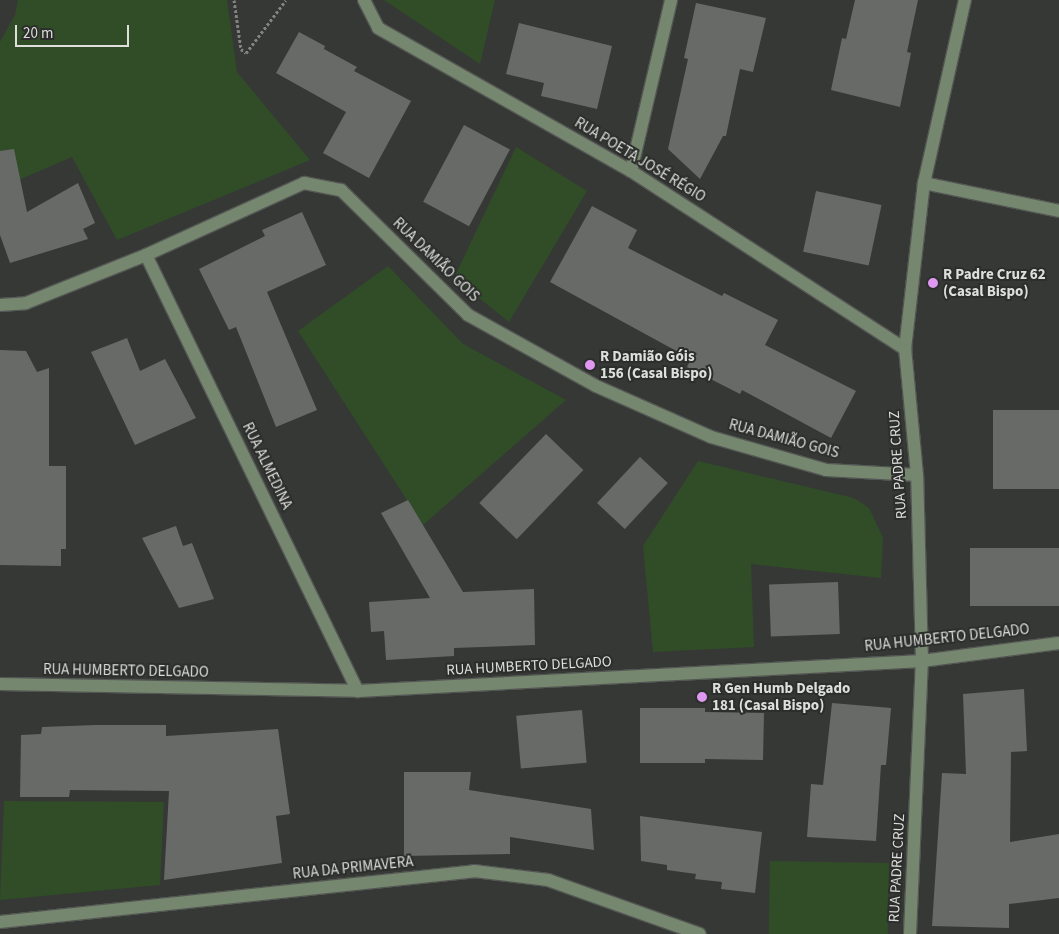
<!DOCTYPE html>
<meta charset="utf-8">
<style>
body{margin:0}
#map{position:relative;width:1059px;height:934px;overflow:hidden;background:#363835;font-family:"Source Sans 3",sans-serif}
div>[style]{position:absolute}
.green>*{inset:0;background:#304d28;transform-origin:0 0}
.building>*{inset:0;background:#686a67;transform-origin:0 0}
.path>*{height:3px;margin-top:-1.5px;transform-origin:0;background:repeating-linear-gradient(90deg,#838482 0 2.5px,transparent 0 5px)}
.roads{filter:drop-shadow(1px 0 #545653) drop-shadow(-1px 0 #545653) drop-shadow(0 1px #545653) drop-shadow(0 -1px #545653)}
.minor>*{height:12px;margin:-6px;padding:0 6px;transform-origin:6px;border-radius:6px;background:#75876f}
.dots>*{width:14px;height:14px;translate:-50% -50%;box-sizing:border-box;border:2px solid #2c2e2b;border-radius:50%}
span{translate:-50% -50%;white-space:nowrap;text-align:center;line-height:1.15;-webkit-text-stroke:4px #2c2e2b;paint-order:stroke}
.street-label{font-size:15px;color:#dedfdd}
.poi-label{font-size:15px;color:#dedfdd;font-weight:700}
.left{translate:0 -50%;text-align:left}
.scale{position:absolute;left:15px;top:25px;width:114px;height:22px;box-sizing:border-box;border:2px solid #dedfdd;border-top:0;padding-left:6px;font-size:15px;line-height:18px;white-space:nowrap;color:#dedfdd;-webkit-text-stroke:4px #2c2e2b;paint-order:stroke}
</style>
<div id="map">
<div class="green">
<i style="clip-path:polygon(18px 0,227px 0,237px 72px,310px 160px,117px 240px,72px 157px,0 188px,0 42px,15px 15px)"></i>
<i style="clip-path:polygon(384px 0,495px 0,480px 64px)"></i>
<i style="clip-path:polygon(516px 147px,587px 191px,509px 322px,454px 278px)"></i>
<i style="clip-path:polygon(388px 266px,463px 344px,566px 400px,423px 525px,298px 331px)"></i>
<i style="clip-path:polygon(698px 461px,854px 498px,869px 508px,883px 538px,881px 578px,751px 564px,754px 647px,653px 652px,643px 546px)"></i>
<i style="clip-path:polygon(4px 801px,164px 802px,160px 885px,0 900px)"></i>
<i style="left:770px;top:861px;width:119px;height:73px;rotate:1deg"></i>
</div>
<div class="building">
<i style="clip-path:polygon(855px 0,918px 0,907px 52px,911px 53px,900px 107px,831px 90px,842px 38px,846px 39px)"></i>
<i style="clip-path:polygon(696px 3px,766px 18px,753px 72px,740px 69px,726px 136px,723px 136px,700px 179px,668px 149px,688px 59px,684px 58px)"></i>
<i style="clip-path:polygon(519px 23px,612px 46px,597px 109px,541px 96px,544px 83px,506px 74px)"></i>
<i style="clip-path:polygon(299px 32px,325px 46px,324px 49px,357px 67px,354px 71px,411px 101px,369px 178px,323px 153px,346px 112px,276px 73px)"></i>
<i style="left:464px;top:125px;width:52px;height:87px;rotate:28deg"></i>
<i style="clip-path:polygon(14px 149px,27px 212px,78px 183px,95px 223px,83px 229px,88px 239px,10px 263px,0 235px,0 151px)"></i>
<i style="left:816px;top:191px;width:67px;height:62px;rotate:12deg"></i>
<i style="clip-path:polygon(592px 206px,637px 230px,628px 248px,722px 296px,724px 293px,778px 320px,765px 345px,856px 391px,831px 438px,742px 390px,740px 394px,687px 367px,691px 359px,550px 282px)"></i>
<i style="clip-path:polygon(302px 212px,326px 265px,267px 292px,317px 410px,276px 427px,236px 327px,229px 330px,199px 269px,265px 236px,262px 230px)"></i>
<i style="clip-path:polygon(127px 338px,140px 371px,165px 359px,196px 418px,135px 445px,91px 352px)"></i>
<i style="clip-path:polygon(0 350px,26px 351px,37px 372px,49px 368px,49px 466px,66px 466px,66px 549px,61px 549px,61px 566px,0 565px)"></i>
<i style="left:1059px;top:410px;width:79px;height:66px;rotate:90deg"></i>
<i style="left:546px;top:434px;width:52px;height:96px;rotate:44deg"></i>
<i style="left:640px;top:457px;width:38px;height:63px;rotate:43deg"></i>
<i style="clip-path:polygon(408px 500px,463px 592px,534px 589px,535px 645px,454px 648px,454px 656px,386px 660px,384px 631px,371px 632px,369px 602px,430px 598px,381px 513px)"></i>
<i style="clip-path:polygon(176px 526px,183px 546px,192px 543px,214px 599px,179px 608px,142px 538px)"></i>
<i style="left:970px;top:548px;width:89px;height:58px"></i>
<i style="left:838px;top:582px;width:52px;height:69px;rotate:88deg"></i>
<i style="clip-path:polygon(1024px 689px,1027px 751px,1011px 752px,1010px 842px,1059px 834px,1059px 898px,1009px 904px,1009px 928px,932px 926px,942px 773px,966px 774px,963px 694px)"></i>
<i style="clip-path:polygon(832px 703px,891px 708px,886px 765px,881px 765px,876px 841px,807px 837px,811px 784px,823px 785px)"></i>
<i style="clip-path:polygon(640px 708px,705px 708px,705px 712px,764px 713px,763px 760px,705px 759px,705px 763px,640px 763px)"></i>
<i style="left:582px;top:710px;width:53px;height:66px;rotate:85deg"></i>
<i style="clip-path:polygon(96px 725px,166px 725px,166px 736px,278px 729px,290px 814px,276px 816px,282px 863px,164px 880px,169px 791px,70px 790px,69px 797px,20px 797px,21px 735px,41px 734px,42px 727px)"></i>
<i style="clip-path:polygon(404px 772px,471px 772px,469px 790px,591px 809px,594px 850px,510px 837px,510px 854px,404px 856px)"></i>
<i style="clip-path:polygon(640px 816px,762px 832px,755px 893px,721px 889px,722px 882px,695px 879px,696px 874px,667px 870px,667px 865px,641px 861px)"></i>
</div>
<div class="path">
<i style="left:234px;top:0;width:49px;rotate:81.9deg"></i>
<i style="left:241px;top:49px;width:6px;rotate:39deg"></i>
<i style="left:246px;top:53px;width:66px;rotate:-53deg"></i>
</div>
<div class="roads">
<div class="minor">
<i style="left:364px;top:0;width:31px;rotate:63deg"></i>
<i style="left:378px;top:28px;width:291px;rotate:29.5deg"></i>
<i style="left:631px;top:171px;width:327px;rotate:33deg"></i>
<i style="left:631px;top:171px;width:176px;rotate:-76.8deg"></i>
<i style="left:924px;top:183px;width:138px;rotate:11.7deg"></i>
<i style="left:146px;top:255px;width:485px;rotate:64.1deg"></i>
<i style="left:0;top:305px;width:26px;rotate:-4deg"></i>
<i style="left:26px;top:303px;width:129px;rotate:-21.8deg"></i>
<i style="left:146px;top:255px;width:174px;rotate:-24.5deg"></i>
<i style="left:304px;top:183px;width:38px;rotate:11deg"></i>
<i style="left:341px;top:190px;width:178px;rotate:44.5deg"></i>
<i style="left:468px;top:315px;width:146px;rotate:29deg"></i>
<i style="left:596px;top:386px;width:126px;rotate:23.9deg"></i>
<i style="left:711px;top:437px;width:120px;rotate:16deg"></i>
<i style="left:826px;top:470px;width:91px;rotate:3.1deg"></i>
<i style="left:0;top:684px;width:358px;rotate:1.1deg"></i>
<i style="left:358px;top:691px;width:565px;rotate:-3.04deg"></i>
<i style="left:922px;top:661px;width:138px;rotate:-7.5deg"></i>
<i style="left:0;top:922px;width:477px;rotate:-6.1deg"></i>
<i style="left:474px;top:871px;width:75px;rotate:6.9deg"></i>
<i style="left:548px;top:880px;width:161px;rotate:19.6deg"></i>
<i style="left:910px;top:934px;width:273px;rotate:-87.5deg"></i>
<i style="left:922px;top:661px;width:186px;rotate:-91.5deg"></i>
<i style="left:917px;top:475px;width:127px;rotate:-95.4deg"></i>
<i style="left:905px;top:349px;width:167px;rotate:-83.5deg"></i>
<i style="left:924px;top:183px;width:188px;rotate:-77.4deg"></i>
</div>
</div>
<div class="dots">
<i style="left:933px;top:283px;background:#df98f2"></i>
<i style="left:590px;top:365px;background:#df98f2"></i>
<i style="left:702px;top:697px;background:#df98f2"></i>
</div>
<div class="street-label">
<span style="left:640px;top:160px;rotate:31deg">RUA POETA JOSÉ RÉGIO</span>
<span style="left:436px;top:260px;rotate:44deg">RUA DAMIÃO GOIS</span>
<span style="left:784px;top:439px;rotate:15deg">RUA DAMIÃO GOIS</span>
<span style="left:898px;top:465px;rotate:-94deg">RUA PADRE CRUZ</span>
<span style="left:267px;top:466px;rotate:64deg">RUA ALMEDINA</span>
<span style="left:947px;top:638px;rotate:-6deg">RUA HUMBERTO DELGADO</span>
<span style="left:529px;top:666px;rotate:-3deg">RUA HUMBERTO DELGADO</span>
<span style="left:126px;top:671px;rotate:1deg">RUA HUMBERTO DELGADO</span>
<span style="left:353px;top:868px;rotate:-6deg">RUA DA PRIMAVERA</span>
<span style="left:897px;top:868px;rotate:-87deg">RUA PADRE CRUZ</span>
</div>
<div class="poi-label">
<span class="left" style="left:943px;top:283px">R Padre Cruz 62<br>(Casal Bispo)</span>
<span class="left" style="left:600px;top:365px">R Damião Góis<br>156 (Casal Bispo)</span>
<span class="left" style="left:712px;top:697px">R Gen Humb Delgado<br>181 (Casal Bispo)</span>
</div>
<div class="scale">20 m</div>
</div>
